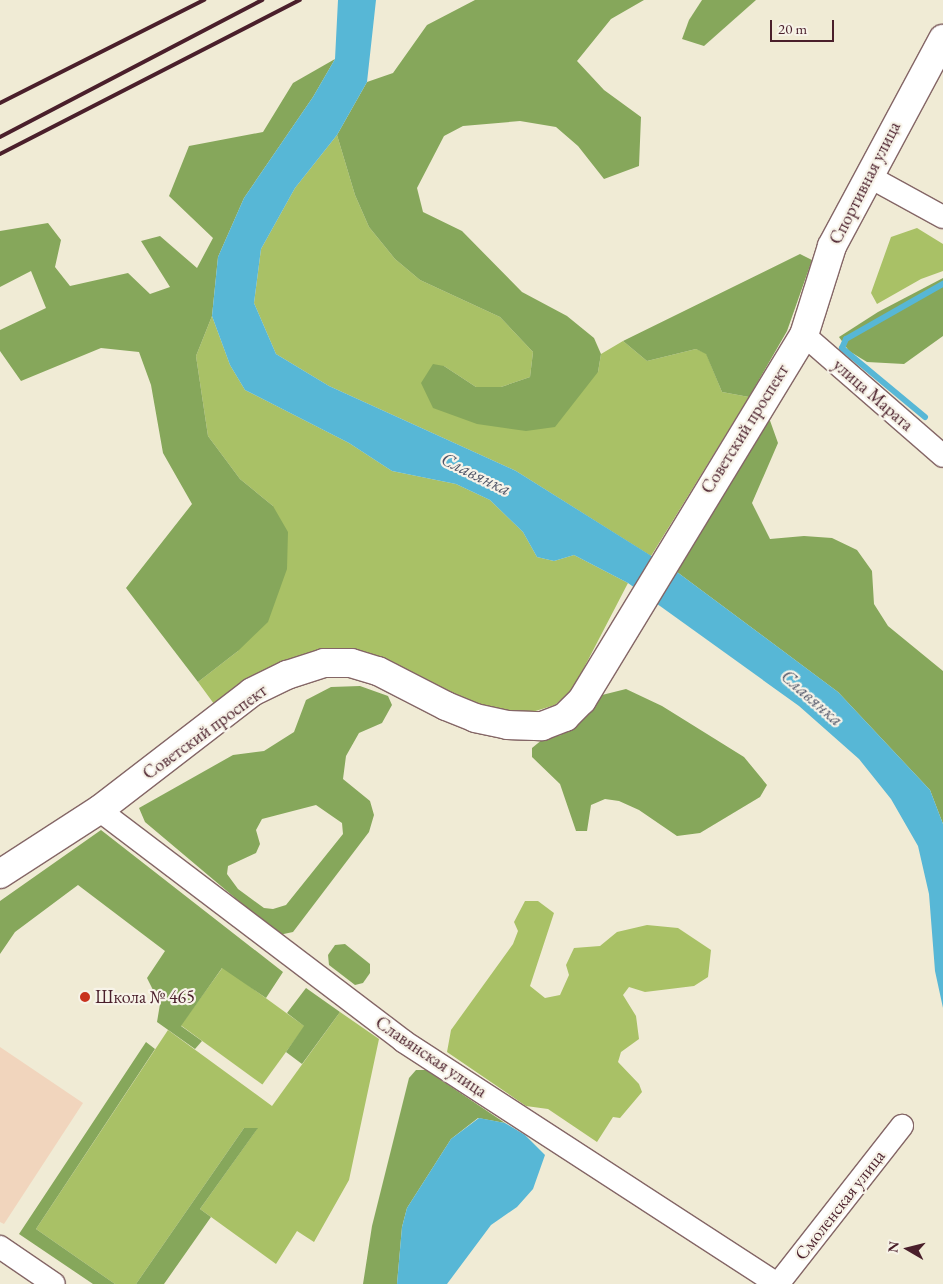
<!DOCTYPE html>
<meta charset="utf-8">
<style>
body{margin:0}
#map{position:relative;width:943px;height:1284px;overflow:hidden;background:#f0ebd5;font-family:"EB Garamond",serif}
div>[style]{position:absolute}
.built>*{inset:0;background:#f1d5bd}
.green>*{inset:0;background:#a9c166;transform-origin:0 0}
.forest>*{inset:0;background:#86a75b}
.water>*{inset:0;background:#57b7d6}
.stream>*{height:6px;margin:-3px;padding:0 3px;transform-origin:3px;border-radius:3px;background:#57b7d6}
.roads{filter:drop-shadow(1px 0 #846666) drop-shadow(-1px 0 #846666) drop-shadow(0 1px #846666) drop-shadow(0 -1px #846666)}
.street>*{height:22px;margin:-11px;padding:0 11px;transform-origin:11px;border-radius:11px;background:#fff}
.secondary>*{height:28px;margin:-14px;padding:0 14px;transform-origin:14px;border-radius:14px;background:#fff}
.rail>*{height:4px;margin:-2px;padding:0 2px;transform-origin:2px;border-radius:2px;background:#4a1f2b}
.dots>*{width:14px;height:14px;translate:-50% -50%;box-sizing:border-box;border:2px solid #f7f3e8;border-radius:50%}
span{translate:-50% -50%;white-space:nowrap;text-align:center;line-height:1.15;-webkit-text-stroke:4.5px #f7f3e8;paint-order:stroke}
.street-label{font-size:18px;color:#4a1f2b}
.poi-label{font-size:18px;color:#4a1f2b}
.left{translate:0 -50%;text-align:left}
.water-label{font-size:19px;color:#4f5467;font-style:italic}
.north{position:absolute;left:883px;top:1224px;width:50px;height:50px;-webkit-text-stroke:4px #f7f3e8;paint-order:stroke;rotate:278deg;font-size:14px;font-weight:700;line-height:20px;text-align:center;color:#4a1f2b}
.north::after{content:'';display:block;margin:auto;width:18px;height:22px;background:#4a1f2b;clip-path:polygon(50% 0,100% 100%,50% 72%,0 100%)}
.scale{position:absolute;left:770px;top:20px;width:64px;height:22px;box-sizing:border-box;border:2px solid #4a1f2b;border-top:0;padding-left:6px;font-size:15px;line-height:18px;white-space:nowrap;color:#4a1f2b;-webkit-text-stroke:4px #f7f3e8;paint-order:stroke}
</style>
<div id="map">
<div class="built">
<i style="clip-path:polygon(0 1047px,83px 1103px,4px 1224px,0 1222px)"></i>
</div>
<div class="green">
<i style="clip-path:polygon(337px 135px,355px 195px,369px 227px,395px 259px,420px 280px,500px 317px,533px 352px,530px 377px,501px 387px,476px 387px,444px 366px,433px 408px,598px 372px,601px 354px,623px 341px,647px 361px,696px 349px,706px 353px,722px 392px,749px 397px,651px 556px,516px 471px,329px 386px,276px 354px,254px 303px,261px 249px,295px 188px)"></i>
<i style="clip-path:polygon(917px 228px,943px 244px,943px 271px,921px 279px,877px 304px,871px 293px,891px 237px)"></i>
<i style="clip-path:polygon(212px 316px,230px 365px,245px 390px,349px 443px,392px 471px,456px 484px,490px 500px,523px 532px,537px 557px,554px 561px,574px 555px,628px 583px,573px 689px,555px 705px,529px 713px,478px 711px,371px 658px,217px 708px,198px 682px,238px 651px,273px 506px,240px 479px,208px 436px,196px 356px)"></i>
<i style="clip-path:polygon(525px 901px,538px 901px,554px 913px,530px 986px,545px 998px,560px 995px,569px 975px,566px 965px,574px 948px,600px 946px,617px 932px,647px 925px,678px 928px,711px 950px,708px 977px,694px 986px,645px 992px,629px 987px,623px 995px,636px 1016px,639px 1039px,621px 1052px,618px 1062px,639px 1084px,642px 1092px,620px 1118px,613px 1117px,597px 1142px,548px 1109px,526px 1106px,447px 1052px,451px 1030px,513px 944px,518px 931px,514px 922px)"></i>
<i style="left:223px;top:967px;width:101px;height:72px;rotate:36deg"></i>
<i style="clip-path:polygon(340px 1012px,379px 1039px,349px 1180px,314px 1242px,297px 1231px,276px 1264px,200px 1209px,257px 1129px,244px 1128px,136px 1284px,115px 1284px,36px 1229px,168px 1030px,272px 1106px)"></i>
</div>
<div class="forest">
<i style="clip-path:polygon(475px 0,644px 0,611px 19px,577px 61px,604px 90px,641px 117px,639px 166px,604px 179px,578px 146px,556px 127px,520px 121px,463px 126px,444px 136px,417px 188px,423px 212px,462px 231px,522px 292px,567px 316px,594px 338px,601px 354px,598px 372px,555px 427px,526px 431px,477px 424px,433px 408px,421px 383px,433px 364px,444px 366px,476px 387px,501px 387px,530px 377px,533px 352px,500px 317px,420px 280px,395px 259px,369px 227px,355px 195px,337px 135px,367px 82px,393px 73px,427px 25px)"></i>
<i style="clip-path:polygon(702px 0,756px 0,704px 46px,682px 39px,689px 20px)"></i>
<i style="clip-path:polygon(335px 59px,313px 97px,244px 198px,218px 257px,212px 316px,196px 356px,208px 436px,240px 479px,273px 506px,288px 532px,287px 569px,268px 622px,238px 651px,198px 682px,126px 588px,192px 504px,163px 453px,151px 385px,139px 352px,101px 348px,21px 381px,0 351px,0 330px,46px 308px,31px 271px,0 287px,0 231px,48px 223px,61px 240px,55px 267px,70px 286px,128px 273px,150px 294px,170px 287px,141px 241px,160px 236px,197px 268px,213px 238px,169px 196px,189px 146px,263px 132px,293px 83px)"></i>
<i style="clip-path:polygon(800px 254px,812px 260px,787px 331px,749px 397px,722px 392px,706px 354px,696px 349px,647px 361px,623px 341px)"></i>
<i style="clip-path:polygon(943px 278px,943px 336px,904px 364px,867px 362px,849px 351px,839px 337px,878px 312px)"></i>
<i style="clip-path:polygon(768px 415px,778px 443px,752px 503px,770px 539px,804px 536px,832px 538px,857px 550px,872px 571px,874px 604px,888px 626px,943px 671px,943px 824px,930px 790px,838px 692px,677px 572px)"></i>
<i style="clip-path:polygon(evenodd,360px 686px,388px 696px,392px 705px,382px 723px,359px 733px,346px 756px,343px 779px,370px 801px,374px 815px,369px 832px,293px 932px,279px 935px,145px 822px,139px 808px,233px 755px,264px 751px,294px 732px,306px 700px,331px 687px,360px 686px,316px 805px,342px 823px,343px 834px,286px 905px,273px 909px,264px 908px,238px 889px,227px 874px,228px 866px,256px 853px,260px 844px,256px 830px,262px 819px,316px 805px)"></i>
<i style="clip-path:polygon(626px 689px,662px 706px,744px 757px,767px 785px,760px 797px,700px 833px,677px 836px,639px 810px,619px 801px,605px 799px,591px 805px,587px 831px,576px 831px,560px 784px,532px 757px,532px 748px,543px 739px,561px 735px,585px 716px,602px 695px)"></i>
<i style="clip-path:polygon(101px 830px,283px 972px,266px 998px,222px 968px,181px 1026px,202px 1041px,195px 1049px,157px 1022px,160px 1004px,147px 978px,165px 951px,78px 885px,15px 932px,0 954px,0 901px)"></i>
<i style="clip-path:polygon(345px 944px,370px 964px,370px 973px,363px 983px,355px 985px,329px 965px,328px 955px,335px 945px)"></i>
<i style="clip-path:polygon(306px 988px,340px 1012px,302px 1064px,286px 1052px,304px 1026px,287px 1013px)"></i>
<i style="clip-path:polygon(146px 1042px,155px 1049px,36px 1229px,115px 1284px,93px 1284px,19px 1234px)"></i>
<i style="clip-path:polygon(416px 1070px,426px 1070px,505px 1123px,478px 1118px,451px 1139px,407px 1208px,402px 1227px,397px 1284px,363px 1284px,372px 1226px,409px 1078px)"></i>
<i style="clip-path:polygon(244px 1128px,258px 1128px,200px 1209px,211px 1217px,164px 1284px,136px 1284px)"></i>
</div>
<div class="water">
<i style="clip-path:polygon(338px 0,376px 0,367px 82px,337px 135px,295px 188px,261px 249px,254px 303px,276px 354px,329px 386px,516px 471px,677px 572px,838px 692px,930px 790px,943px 824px,943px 1008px,935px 971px,929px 894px,918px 846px,891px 799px,859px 759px,799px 706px,628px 583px,574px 555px,554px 561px,537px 557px,523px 532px,490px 500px,456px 484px,392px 471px,349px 443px,245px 390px,230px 365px,212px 316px,218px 257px,244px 198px,313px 97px,335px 59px)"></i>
<i style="clip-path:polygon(479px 1118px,505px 1123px,525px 1135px,545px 1155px,533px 1189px,517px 1207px,491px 1225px,447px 1284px,397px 1284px,402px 1227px,407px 1208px,451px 1139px)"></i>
</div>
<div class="stream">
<i style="left:925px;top:417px;width:108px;rotate:-140.3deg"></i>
<i style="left:842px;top:348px;width:10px;rotate:-66deg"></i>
<i style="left:846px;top:339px;width:112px;rotate:-29.6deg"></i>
</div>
<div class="roads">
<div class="street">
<i style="left:868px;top:176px;width:85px;rotate:28.7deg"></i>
<i style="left:804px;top:335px;width:184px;rotate:41deg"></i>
<i style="left:99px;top:810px;width:382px;rotate:37.2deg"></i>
<i style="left:403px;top:1041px;width:446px;rotate:33deg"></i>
<i style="left:0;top:1247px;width:65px;rotate:34.4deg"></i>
<i style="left:778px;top:1284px;width:201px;rotate:-51.9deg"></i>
</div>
<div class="secondary">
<i style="left:0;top:874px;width:118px;rotate:-32.9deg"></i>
<i style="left:99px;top:810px;width:193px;rotate:-37.6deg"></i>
<i style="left:252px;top:692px;width:39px;rotate:-26deg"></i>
<i style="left:287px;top:675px;width:39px;rotate:-18deg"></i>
<i style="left:324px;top:663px;width:27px"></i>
<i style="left:351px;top:663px;width:28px;rotate:17deg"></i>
<i style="left:378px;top:671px;width:76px;rotate:27.2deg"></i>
<i style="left:446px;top:706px;width:31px;rotate:22deg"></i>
<i style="left:475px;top:718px;width:33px;rotate:12deg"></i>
<i style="left:507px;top:725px;width:35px;rotate:2deg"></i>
<i style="left:542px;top:726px;width:25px;rotate:-21deg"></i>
<i style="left:565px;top:717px;width:24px;rotate:-45deg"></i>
<i style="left:582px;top:700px;width:427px;rotate:-58.7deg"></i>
<i style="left:804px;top:335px;width:93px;rotate:-72.5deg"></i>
<i style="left:832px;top:246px;width:235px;rotate:-61.8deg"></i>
</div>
</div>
<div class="rail">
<i style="left:0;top:103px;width:229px;rotate:-26.8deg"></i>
<i style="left:0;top:137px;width:296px;rotate:-27.6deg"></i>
<i style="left:0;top:154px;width:337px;rotate:-27.2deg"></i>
</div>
<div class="dots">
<i style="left:85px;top:997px;background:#c8321e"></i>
</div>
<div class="street-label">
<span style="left:865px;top:183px;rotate:-63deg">Спортивная улица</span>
<span style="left:873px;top:395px;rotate:41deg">улица Марата</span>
<span style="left:745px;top:429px;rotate:-58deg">Советский проспект</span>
<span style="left:205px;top:732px;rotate:-36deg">Советский проспект</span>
<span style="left:431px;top:1057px;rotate:34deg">Славянская улица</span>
<span style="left:840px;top:1205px;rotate:-52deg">Смоленская улица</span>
</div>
<div class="poi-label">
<span class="left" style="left:95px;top:997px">Школа № 465</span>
</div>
<div class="water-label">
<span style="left:476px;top:474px;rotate:26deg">Славянка</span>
<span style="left:812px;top:698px;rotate:41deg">Славянка</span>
</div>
<div class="north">N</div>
<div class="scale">20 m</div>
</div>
